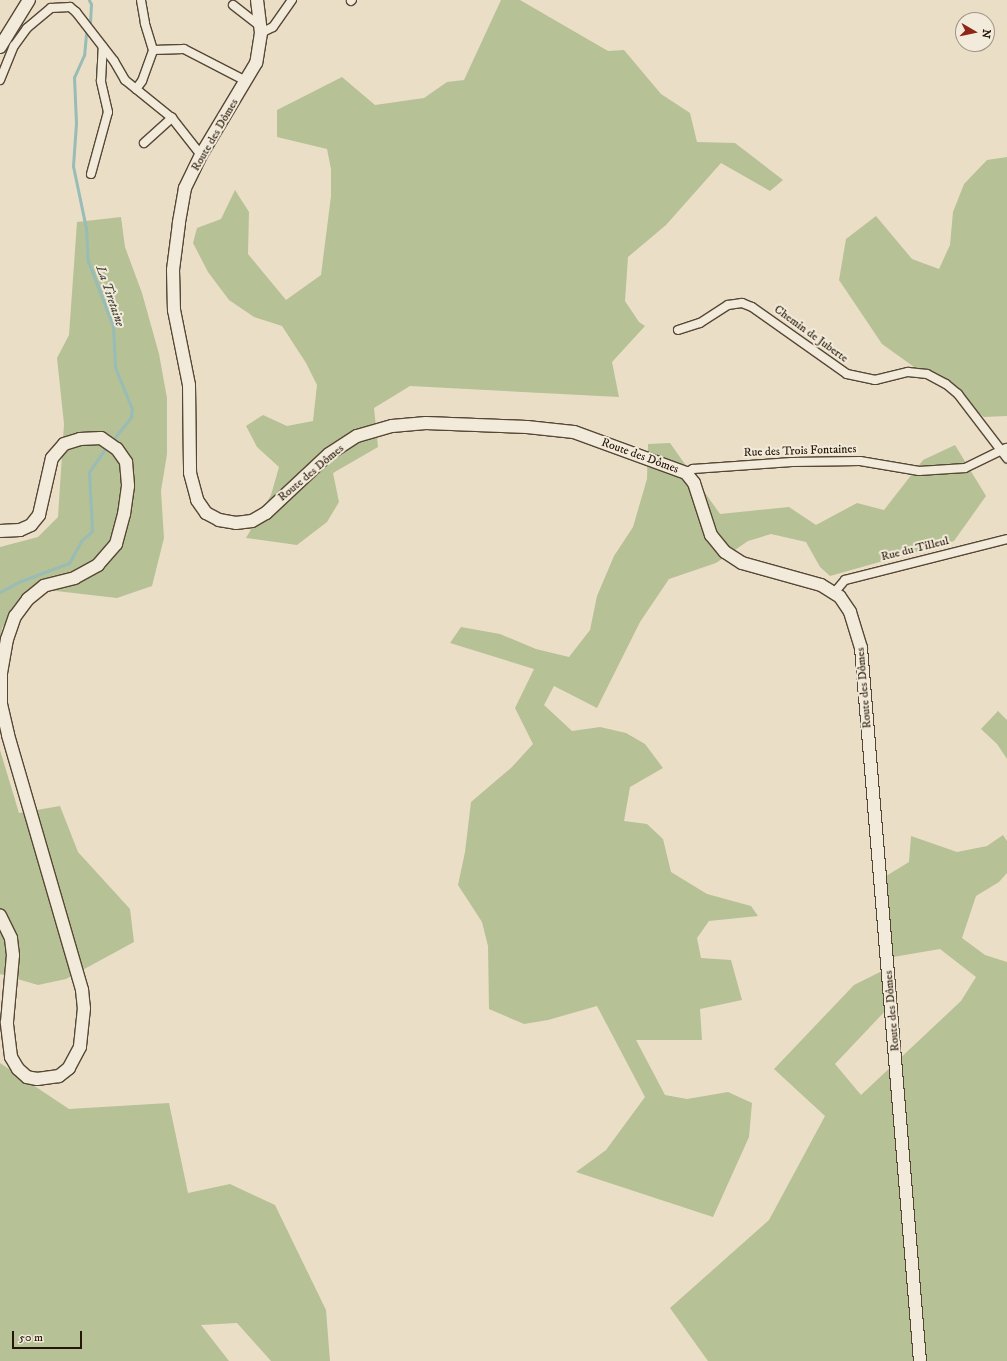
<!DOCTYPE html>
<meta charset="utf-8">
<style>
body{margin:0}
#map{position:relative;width:1007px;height:1361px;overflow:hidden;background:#ebdec6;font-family:"IM FELL DW Pica",serif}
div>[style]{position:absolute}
.green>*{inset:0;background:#b6c196}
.stream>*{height:3px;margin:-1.5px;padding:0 1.5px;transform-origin:1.5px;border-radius:1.5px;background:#98bcb6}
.roads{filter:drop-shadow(1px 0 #564734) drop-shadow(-1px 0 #564734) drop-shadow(0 1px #564734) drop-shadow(0 -1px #564734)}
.street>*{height:8px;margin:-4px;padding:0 4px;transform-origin:4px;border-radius:4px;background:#f2eada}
.secondary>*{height:12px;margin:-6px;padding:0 6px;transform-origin:6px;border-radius:6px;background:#f2eada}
span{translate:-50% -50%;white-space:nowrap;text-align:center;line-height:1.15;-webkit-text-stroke:4px #f2eada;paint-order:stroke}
.street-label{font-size:12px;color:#241504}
.water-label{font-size:13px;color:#4d4f42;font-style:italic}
.north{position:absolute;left:955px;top:12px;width:40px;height:40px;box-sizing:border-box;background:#f2eada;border:1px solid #a09584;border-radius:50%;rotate:99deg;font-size:11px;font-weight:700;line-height:16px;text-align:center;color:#241504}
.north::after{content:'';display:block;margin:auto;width:14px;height:18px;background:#8f2418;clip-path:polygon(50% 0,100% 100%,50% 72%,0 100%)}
.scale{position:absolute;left:12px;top:1331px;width:70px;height:18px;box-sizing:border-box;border:2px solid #241504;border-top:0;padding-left:5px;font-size:12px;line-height:14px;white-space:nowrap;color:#241504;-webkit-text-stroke:3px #f2eada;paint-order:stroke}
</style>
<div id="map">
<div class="green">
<i style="clip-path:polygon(501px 0,520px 0,608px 51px,624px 50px,661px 94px,690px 113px,697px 142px,735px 143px,783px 180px,770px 191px,721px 163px,666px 225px,628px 257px,625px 301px,639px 322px,645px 326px,612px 362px,619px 397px,410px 386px,374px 408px,378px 447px,333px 473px,339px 502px,327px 522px,297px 545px,246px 538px,271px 495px,279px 467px,257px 447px,246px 426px,263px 415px,287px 426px,313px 421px,317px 385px,306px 363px,282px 326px,254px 317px,229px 300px,208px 272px,193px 243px,197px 228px,221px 219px,235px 190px,249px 212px,248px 254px,286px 300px,321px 275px,331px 196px,331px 169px,327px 149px,277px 137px,277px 110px,342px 77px,375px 105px,424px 98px,447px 82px,464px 80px)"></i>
<i style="clip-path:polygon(1007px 157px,1007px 416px,984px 417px,882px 344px,839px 280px,846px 239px,876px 216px,912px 259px,939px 269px,950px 245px,953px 212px,964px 184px,987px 160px)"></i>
<i style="clip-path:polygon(121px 217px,125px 247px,142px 293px,159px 354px,167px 398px,167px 454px,161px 491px,164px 538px,152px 586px,117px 598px,30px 588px,2px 628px,0 646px,0 547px,38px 537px,58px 517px,64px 424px,57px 358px,69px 335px,77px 222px)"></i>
<i style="clip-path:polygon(670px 443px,720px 514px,789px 507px,816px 525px,857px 503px,884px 510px,923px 460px,955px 445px,986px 496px,954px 541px,830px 576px,820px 567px,806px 542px,771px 534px,748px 541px,716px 563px,669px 579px,640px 622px,597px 708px,554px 686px,544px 705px,572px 731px,600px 727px,626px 733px,645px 744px,663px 768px,630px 787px,624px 821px,647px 824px,663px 839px,671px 872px,707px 894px,751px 906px,758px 916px,709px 921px,697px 938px,701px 958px,731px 960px,742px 1000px,700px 1009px,702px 1040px,636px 1040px,665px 1095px,687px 1099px,728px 1092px,752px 1103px,749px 1137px,713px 1217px,576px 1172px,606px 1150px,645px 1097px,597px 1006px,548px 1020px,524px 1024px,489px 1009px,488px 946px,482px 922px,458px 885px,465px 852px,471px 802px,511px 768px,533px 744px,515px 708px,534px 669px,450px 643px,461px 627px,500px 634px,536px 649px,569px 657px,590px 630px,597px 596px,614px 556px,633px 527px,647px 479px,648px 444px)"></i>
<i style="clip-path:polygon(998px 711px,1007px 720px,1007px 759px,997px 744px,981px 729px)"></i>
<i style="clip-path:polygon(0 750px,19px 813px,60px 806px,78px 852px,130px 909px,134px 942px,66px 979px,38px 985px,0 974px)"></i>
<i style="clip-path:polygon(1003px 835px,1007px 841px,1007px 873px,999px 882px,976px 896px,962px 938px,985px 955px,1007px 962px,1007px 1361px,708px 1361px,670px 1308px,769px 1220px,825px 1116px,774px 1069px,854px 985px,884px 970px,887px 1009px,835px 1064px,861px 1095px,961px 1001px,976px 977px,940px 949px,893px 957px,886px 876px,909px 862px,911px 836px,957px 852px,987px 846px)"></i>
<i style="clip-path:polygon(0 1063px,69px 1109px,169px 1103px,188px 1193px,230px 1184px,275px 1205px,326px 1310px,330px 1361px,271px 1361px,237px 1323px,201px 1325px,229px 1361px,0 1361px)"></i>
</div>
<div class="stream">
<i style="left:89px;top:0;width:4px;rotate:63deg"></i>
<i style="left:91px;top:4px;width:19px;rotate:93deg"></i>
<i style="left:86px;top:34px;width:21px;rotate:95deg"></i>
<i style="left:84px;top:55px;width:24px;rotate:114deg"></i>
<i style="left:74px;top:77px;width:46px;rotate:87.5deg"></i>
<i style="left:76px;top:123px;width:43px;rotate:94deg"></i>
<i style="left:73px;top:166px;width:63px;rotate:78.2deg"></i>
<i style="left:86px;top:228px;width:33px;rotate:87deg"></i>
<i style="left:88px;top:261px;width:70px;rotate:69deg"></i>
<i style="left:113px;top:326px;width:41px;rotate:87.2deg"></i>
<i style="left:115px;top:367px;width:45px;rotate:68deg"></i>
<i style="left:132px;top:409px;width:8px;rotate:97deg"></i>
<i style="left:131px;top:417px;width:31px;rotate:128deg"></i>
<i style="left:0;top:592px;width:24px;rotate:-28deg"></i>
<i style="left:21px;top:581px;width:51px;rotate:-20.6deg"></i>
<i style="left:69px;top:563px;width:25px;rotate:-61deg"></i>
<i style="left:81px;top:541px;width:15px;rotate:-42deg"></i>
<i style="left:92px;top:531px;width:59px;rotate:-92.9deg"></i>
<i style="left:89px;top:472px;width:33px;rotate:-55deg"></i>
</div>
<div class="roads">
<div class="street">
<i style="left:351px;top:1px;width:1px;rotate:-45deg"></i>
<i style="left:233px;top:5px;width:36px;rotate:38deg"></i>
<i style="left:261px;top:33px;width:13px;rotate:-27deg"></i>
<i style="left:273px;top:27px;width:33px;rotate:-55deg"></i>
<i style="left:153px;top:50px;width:31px;rotate:-2deg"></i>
<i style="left:184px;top:49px;width:70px;rotate:27.3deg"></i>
<i style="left:0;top:80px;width:37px;rotate:-68deg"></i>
<i style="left:14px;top:46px;width:22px;rotate:-54deg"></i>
<i style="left:27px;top:28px;width:31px;rotate:-40deg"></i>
<i style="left:51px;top:8px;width:19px;rotate:-3deg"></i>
<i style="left:70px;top:7px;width:8px;rotate:40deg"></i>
<i style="left:76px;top:12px;width:62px;rotate:52.2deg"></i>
<i style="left:114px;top:61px;width:22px;rotate:60deg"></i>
<i style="left:125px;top:80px;width:60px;rotate:39deg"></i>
<i style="left:172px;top:118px;width:47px;rotate:51.9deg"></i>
<i style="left:136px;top:89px;width:10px;rotate:-53deg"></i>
<i style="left:142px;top:81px;width:33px;rotate:-70deg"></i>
<i style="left:153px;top:50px;width:28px;rotate:-107deg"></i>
<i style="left:145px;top:23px;width:23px;rotate:-100deg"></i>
<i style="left:144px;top:143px;width:38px;rotate:-42deg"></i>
<i style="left:91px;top:174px;width:64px;rotate:-74.7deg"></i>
<i style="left:108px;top:112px;width:32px;rotate:-103deg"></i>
<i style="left:101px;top:81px;width:34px;rotate:-87deg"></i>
<i style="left:678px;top:330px;width:23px;rotate:-18deg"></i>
<i style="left:700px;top:323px;width:33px;rotate:-33deg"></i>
<i style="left:728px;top:305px;width:14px;rotate:-8deg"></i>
<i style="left:742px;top:303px;width:11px;rotate:22deg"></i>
<i style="left:752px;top:307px;width:116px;rotate:35.2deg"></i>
<i style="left:847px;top:374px;width:29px;rotate:12deg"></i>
<i style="left:875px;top:380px;width:34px;rotate:-14deg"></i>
<i style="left:908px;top:372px;width:19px;rotate:6deg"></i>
<i style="left:927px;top:374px;width:21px;rotate:28deg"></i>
<i style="left:946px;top:384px;width:16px;rotate:40deg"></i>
<i style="left:958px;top:394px;width:81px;rotate:52.6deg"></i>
<i style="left:686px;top:473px;width:8px;rotate:-30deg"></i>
<i style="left:693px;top:469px;width:99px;rotate:-4deg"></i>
<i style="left:792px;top:462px;width:68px;rotate:-0.8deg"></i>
<i style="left:860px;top:461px;width:60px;rotate:9.6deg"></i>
<i style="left:919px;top:471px;width:46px;rotate:-3.7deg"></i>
<i style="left:965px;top:468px;width:46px;rotate:-26deg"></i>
<i style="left:834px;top:593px;width:17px;rotate:-50deg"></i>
<i style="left:845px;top:580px;width:167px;rotate:-14.2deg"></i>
</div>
<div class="secondary">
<i style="left:257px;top:0;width:33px;rotate:83deg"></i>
<i style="left:261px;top:33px;width:30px;rotate:99deg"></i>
<i style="left:256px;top:63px;width:107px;rotate:120.9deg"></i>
<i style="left:201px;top:155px;width:37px;rotate:116deg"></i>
<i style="left:185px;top:188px;width:36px;rotate:100deg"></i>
<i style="left:179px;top:223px;width:47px;rotate:97.3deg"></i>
<i style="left:173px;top:270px;width:40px;rotate:88.6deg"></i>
<i style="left:174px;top:310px;width:76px;rotate:78.7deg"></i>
<i style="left:189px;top:385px;width:88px;rotate:89.3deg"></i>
<i style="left:190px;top:473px;width:28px;rotate:75deg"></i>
<i style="left:197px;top:500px;width:16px;rotate:55deg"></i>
<i style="left:206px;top:513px;width:15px;rotate:28deg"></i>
<i style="left:219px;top:520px;width:17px;rotate:10deg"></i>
<i style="left:236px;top:523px;width:16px;rotate:-7deg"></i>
<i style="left:252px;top:521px;width:16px;rotate:-30deg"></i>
<i style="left:266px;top:513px;width:86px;rotate:-43.1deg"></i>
<i style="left:329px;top:454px;width:33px;rotate:-33deg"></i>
<i style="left:357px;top:436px;width:36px;rotate:-16deg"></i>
<i style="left:392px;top:426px;width:34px;rotate:-5deg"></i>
<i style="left:426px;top:423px;width:101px;rotate:2.3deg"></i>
<i style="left:527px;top:427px;width:47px;rotate:6.1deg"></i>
<i style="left:574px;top:432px;width:119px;rotate:20.1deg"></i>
<i style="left:686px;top:473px;width:13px;rotate:51deg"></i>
<i style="left:694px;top:483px;width:55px;rotate:71.9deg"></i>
<i style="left:711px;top:535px;width:22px;rotate:51deg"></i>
<i style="left:725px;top:552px;width:20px;rotate:33deg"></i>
<i style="left:742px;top:563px;width:82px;rotate:15.6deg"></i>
<i style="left:821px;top:585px;width:22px;rotate:32deg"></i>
<i style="left:840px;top:597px;width:18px;rotate:56deg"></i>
<i style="left:850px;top:612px;width:38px;rotate:73deg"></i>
<i style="left:861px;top:648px;width:715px;rotate:85.27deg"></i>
<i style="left:0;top:47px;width:55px;rotate:-58.3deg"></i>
<i style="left:0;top:531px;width:20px;rotate:-3deg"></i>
<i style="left:20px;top:530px;width:12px;rotate:-24deg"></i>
<i style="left:31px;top:525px;width:13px;rotate:-51deg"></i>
<i style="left:39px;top:515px;width:58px;rotate:-77.2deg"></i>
<i style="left:52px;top:458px;width:18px;rotate:-49deg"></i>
<i style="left:64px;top:444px;width:17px;rotate:-17deg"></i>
<i style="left:80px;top:439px;width:21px;rotate:-3deg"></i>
<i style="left:101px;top:438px;width:19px;rotate:35deg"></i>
<i style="left:117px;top:449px;width:16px;rotate:55deg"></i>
<i style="left:126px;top:462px;width:24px;rotate:85deg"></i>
<i style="left:128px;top:486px;width:28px;rotate:98deg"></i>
<i style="left:124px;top:514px;width:31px;rotate:105deg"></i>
<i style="left:116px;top:544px;width:28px;rotate:131deg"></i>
<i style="left:98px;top:565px;width:26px;rotate:151deg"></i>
<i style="left:75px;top:578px;width:32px;rotate:166deg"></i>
<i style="left:44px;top:586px;width:21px;rotate:141deg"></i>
<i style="left:28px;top:599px;width:21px;rotate:127deg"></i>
<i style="left:15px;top:616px;width:24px;rotate:109deg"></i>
<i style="left:7px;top:639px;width:34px;rotate:100deg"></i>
<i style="left:1px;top:672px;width:32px;rotate:90deg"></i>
<i style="left:1px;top:704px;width:32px;rotate:77deg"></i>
<i style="left:8px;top:735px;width:266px;rotate:73.8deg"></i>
<i style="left:82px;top:990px;width:18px;rotate:84deg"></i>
<i style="left:84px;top:1008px;width:39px;rotate:96deg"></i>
<i style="left:80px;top:1047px;width:24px;rotate:118deg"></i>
<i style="left:69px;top:1068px;width:13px;rotate:141deg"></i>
<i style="left:59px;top:1076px;width:22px;rotate:172deg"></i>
<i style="left:37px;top:1079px;width:10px;rotate:-169deg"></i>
<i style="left:27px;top:1077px;width:12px;rotate:-138deg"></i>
<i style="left:18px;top:1069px;width:14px;rotate:-120deg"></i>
<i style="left:11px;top:1057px;width:35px;rotate:-97deg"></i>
<i style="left:7px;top:1022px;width:67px;rotate:-84.9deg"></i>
<i style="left:13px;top:955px;width:17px;rotate:-97deg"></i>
<i style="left:11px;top:938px;width:25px;rotate:-116deg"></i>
</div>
</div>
<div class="street-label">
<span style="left:215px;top:135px;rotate:-60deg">Route des Dômes</span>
<span style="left:811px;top:334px;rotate:36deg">Chemin de Juberte</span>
<span style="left:800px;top:451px;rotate:-2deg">Rue des Trois Fontaines</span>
<span style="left:640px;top:456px;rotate:20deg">Route des Dômes</span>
<span style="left:311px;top:473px;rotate:-40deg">Route des Dômes</span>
<span style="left:915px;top:549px;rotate:-14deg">Rue du Tilleul</span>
<span style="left:864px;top:688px;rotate:-95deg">Route des Dômes</span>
<span style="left:892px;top:1011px;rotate:-95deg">Route des Dômes</span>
</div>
<div class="water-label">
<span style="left:110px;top:296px;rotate:71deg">La Tiretaine</span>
</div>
<div class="north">N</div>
<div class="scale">50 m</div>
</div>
